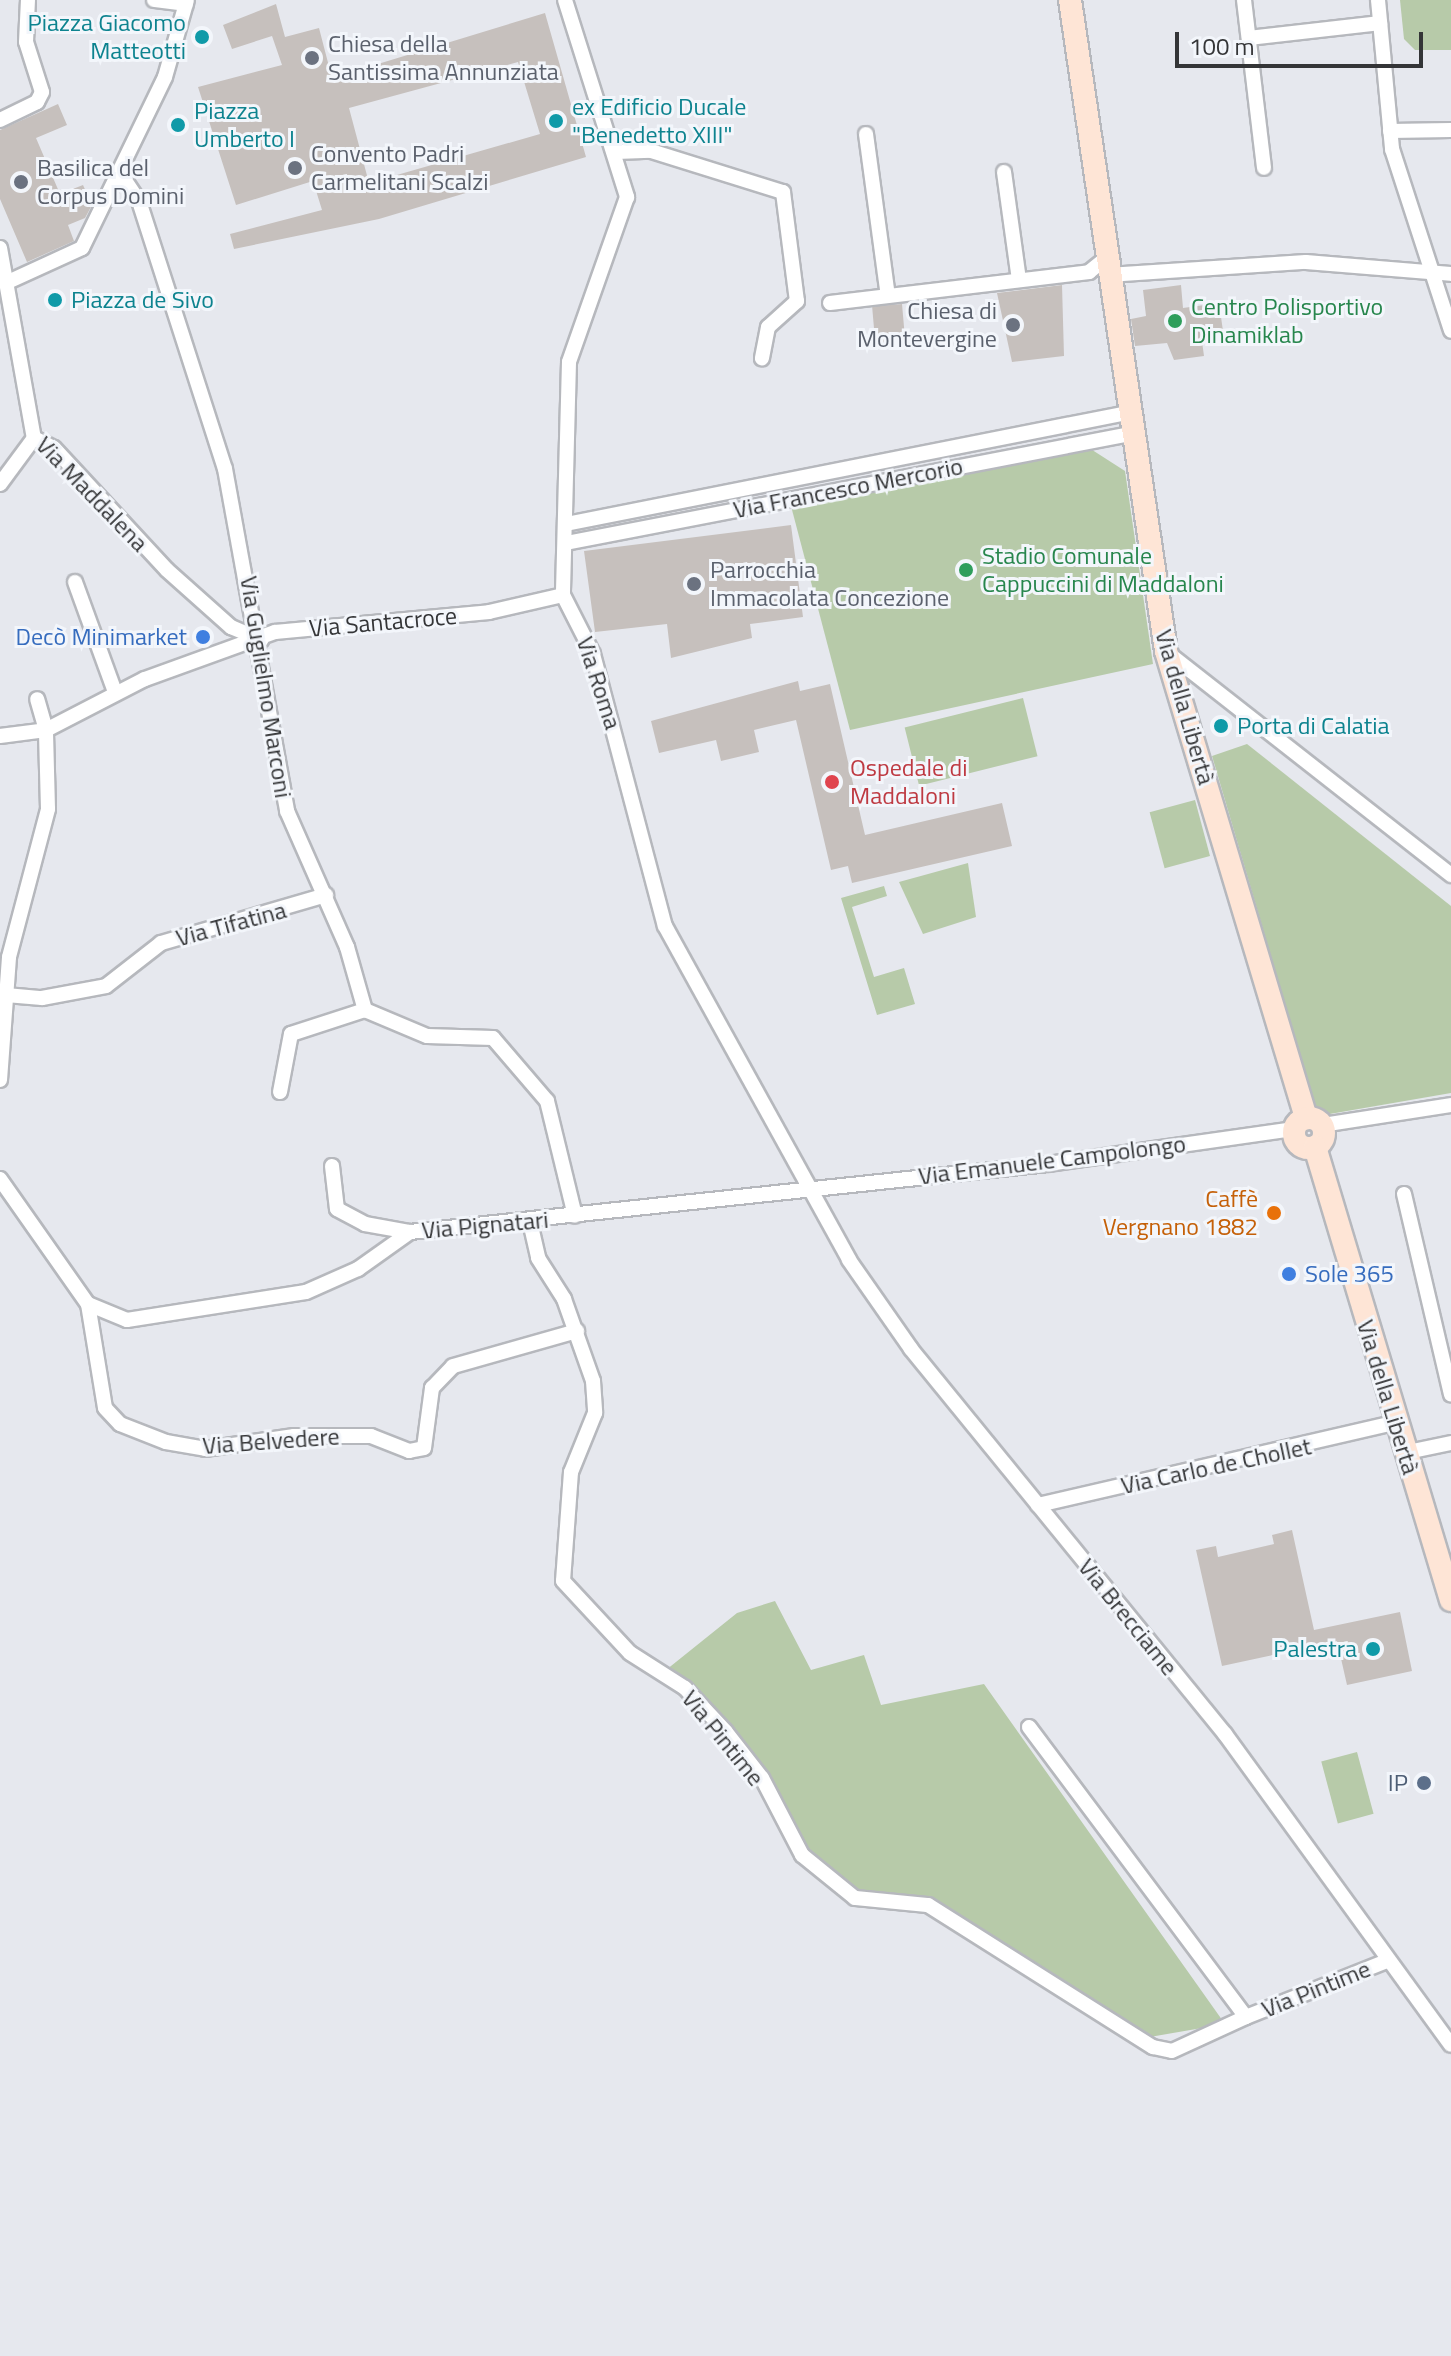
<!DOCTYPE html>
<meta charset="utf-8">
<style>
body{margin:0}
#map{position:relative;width:1451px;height:2356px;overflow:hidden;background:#e6e8ee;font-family:"Titillium Web",sans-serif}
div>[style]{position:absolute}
.green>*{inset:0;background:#b7caa9;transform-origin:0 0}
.building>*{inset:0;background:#c6c0bd;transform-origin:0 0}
.roads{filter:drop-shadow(2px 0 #b6b8bd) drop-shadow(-2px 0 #b6b8bd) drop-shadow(0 2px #b6b8bd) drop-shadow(0 -2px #b6b8bd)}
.street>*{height:14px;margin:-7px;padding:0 7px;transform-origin:7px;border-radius:7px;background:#fff}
.secondary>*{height:22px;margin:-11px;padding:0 11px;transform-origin:11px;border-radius:11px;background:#fee5d6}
.secondary>.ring{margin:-11px;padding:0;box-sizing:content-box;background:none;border:22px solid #fee5d6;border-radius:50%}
.dots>*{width:22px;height:22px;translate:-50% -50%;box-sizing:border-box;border:4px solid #f3f6fb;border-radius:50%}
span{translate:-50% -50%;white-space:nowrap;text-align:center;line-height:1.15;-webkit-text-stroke:6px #f3f6fb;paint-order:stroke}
.culture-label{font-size:24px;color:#0d838f}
.right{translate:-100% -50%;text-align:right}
.left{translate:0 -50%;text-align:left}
.worship-label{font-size:24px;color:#5b616d}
.leisure-label{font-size:24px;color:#27864d}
.street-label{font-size:24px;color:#343537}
.shop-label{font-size:24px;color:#366cbe}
.health-label{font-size:24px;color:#be3a42}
.food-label{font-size:24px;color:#c56008}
.service-label{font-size:24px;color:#4e5e75}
.scale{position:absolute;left:1175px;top:32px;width:248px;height:36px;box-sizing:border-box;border:4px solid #343537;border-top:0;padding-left:10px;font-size:24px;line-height:28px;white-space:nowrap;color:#343537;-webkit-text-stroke:6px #f3f6fb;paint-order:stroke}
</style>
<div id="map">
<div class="green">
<i style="clip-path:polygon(1400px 0,1451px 0,1451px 50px,1415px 50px,1404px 39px)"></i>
<i style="clip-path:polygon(1086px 446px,1125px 471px,1153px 664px,850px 730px,791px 506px)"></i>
<i style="left:1023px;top:698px;width:60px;height:122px;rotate:76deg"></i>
<i style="clip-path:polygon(1247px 744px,1451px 906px,1451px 1093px,1318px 1116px,1212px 756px)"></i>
<i style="left:1195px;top:800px;width:58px;height:47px;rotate:75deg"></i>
<i style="clip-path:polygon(968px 863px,976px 917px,923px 934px,899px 882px)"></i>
<i style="clip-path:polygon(884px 886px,887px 896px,852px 907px,874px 977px,904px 968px,915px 1004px,877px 1015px,841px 898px)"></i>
<i style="clip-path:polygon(775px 1601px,811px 1670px,864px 1655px,881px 1705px,984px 1684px,1225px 2024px,1144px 2038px,928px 1900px,860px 1893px,793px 1837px,760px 1763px,690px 1684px,666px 1670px,737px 1613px)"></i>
<i style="left:1357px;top:1752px;width:64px;height:37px;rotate:75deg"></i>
</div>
<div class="building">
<i style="clip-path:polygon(evenodd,276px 4px,285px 37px,319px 28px,332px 78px,545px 13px,586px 157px,379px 219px,234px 249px,230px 234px,322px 210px,313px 181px,236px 205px,198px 87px,282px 65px,272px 36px,232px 49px,223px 25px,276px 4px,518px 62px,540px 134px,369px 183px,349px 108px,518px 62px)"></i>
<i style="clip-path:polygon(58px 104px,67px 125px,36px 138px,60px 194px,83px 185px,92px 205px,85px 218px,68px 225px,74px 241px,27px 262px,0 199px,0 130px)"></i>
<i style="clip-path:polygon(1062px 285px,1064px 356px,1012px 362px,997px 293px)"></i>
<i style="clip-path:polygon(1181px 285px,1183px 308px,1219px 303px,1223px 331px,1201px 334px,1204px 356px,1174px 360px,1167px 343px,1135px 346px,1131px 319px,1146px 316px,1143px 290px)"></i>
<i style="left:902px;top:304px;width:42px;height:30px;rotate:85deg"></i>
<i style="clip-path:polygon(791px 525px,803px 617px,750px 624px,752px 638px,671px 658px,667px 624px,595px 632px,584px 551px)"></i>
<i style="clip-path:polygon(798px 681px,800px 691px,830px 684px,865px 835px,1002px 803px,1012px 846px,852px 883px,848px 866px,831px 870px,796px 720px,754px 730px,759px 752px,721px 761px,716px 740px,659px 753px,651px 721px)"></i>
<i style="clip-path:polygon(1292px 1530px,1314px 1630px,1400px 1612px,1412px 1671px,1347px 1685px,1337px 1641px,1222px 1666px,1196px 1550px,1216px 1546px,1218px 1557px,1274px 1544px,1272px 1535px)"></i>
</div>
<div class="roads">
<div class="street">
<i style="left:154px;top:0;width:32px;rotate:7deg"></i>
<i style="left:565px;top:0;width:207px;rotate:72.5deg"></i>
<i style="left:627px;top:197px;width:175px;rotate:109.4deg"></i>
<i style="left:569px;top:362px;width:233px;rotate:91.5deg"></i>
<i style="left:563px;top:595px;width:66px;rotate:63deg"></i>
<i style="left:593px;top:654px;width:281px;rotate:75.2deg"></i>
<i style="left:665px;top:926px;width:381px;rotate:61.1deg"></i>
<i style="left:849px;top:1260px;width:108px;rotate:55.1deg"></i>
<i style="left:911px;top:1349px;width:497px;rotate:50.8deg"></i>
<i style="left:1225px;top:1734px;width:384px;rotate:54deg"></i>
<i style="left:1244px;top:0;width:169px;rotate:83.2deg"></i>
<i style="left:1378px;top:0;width:150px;rotate:84.6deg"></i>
<i style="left:1392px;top:149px;width:191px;rotate:72deg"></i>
<i style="left:1249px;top:38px;width:132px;rotate:-6.5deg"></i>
<i style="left:0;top:120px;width:41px;rotate:-25.9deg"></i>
<i style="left:37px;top:102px;width:11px;rotate:-63deg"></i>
<i style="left:42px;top:92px;width:52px;rotate:-107.7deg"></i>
<i style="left:26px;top:42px;width:42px;rotate:-87.3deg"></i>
<i style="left:1390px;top:131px;width:61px;rotate:-0.9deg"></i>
<i style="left:866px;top:134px;width:163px;rotate:82.3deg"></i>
<i style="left:616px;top:152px;width:35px;rotate:-2deg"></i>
<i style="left:651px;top:151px;width:138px;rotate:17.3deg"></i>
<i style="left:783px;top:192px;width:110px;rotate:82.7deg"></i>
<i style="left:797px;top:301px;width:39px;rotate:138deg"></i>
<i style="left:768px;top:327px;width:32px;rotate:101deg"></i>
<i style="left:1004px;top:172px;width:109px;rotate:82.1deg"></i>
<i style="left:122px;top:176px;width:30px;rotate:56deg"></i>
<i style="left:139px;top:201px;width:281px;rotate:72.2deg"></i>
<i style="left:225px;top:469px;width:348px;rotate:79.7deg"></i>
<i style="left:287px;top:811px;width:149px;rotate:66.2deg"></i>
<i style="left:347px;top:947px;width:66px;rotate:74.1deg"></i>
<i style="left:365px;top:1010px;width:67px;rotate:22.8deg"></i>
<i style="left:427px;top:1036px;width:66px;rotate:1.7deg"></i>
<i style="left:493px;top:1038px;width:83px;rotate:49.4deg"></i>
<i style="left:547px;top:1101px;width:118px;rotate:76.3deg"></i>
<i style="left:0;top:248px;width:193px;rotate:79.9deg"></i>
<i style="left:34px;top:438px;width:22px;rotate:27deg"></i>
<i style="left:54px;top:448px;width:166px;rotate:47.2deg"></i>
<i style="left:167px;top:570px;width:86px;rotate:41.7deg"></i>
<i style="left:231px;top:627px;width:33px;rotate:23deg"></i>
<i style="left:1108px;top:275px;width:198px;rotate:-3.8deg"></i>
<i style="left:1306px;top:262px;width:145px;rotate:4.7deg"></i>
<i style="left:10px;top:281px;width:79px;rotate:-24.6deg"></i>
<i style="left:82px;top:248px;width:190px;rotate:-64.1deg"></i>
<i style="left:165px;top:77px;width:80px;rotate:-74.1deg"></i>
<i style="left:830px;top:303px;width:261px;rotate:-6.8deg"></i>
<i style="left:1089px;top:272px;width:22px;rotate:-39deg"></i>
<i style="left:0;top:484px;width:57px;rotate:-53.5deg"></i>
<i style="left:566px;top:524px;width:572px;rotate:-11.19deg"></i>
<i style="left:566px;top:543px;width:574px;rotate:-10.94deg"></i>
<i style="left:75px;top:582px;width:117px;rotate:70deg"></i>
<i style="left:1168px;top:653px;width:360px;rotate:38.1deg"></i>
<i style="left:0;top:736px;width:46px;rotate:-7.4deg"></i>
<i style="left:46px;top:730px;width:111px;rotate:-27.3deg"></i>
<i style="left:145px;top:679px;width:138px;rotate:-19.9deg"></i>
<i style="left:275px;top:632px;width:215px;rotate:-5.3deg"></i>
<i style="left:489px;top:612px;width:76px;rotate:-12.9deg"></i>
<i style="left:6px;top:995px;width:36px;rotate:5deg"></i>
<i style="left:42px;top:998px;width:65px;rotate:-10.6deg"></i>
<i style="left:106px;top:986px;width:70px;rotate:-38deg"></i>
<i style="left:161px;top:943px;width:172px;rotate:-16.2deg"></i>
<i style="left:0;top:1080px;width:123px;rotate:-85.8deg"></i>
<i style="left:9px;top:957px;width:153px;rotate:-75.2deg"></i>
<i style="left:48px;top:809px;width:79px;rotate:-91.5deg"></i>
<i style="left:46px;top:730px;width:32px;rotate:-106deg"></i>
<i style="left:280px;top:1092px;width:59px;rotate:-79.3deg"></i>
<i style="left:291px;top:1034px;width:78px;rotate:-18deg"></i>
<i style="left:1322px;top:1125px;width:131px;rotate:-8.8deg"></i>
<i style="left:332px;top:1166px;width:43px;rotate:83.4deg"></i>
<i style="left:337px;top:1209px;width:32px;rotate:28deg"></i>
<i style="left:365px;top:1224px;width:46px;rotate:10.1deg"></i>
<i style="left:0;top:1179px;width:153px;rotate:54.9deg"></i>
<i style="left:88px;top:1304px;width:42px;rotate:22.3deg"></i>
<i style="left:127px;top:1320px;width:181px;rotate:-8.9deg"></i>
<i style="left:306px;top:1292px;width:57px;rotate:-23.9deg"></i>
<i style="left:358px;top:1269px;width:64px;rotate:-35.4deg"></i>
<i style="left:410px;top:1232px;width:642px;rotate:-6.08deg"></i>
<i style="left:1048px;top:1164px;width:249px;rotate:-8.1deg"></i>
<i style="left:1404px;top:1194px;width:206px;rotate:76.8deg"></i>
<i style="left:530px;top:1222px;width:37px;rotate:77deg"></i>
<i style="left:538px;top:1258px;width:49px;rotate:57.6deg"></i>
<i style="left:564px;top:1299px;width:87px;rotate:70.5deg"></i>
<i style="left:593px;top:1381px;width:32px;rotate:86deg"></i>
<i style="left:595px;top:1413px;width:64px;rotate:112.1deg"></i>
<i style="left:571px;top:1472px;width:109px;rotate:94.2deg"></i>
<i style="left:563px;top:1581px;width:98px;rotate:47.1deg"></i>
<i style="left:630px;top:1653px;width:65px;rotate:32.5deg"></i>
<i style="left:685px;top:1688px;width:60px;rotate:47deg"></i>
<i style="left:726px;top:1732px;width:58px;rotate:52deg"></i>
<i style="left:762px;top:1778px;width:87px;rotate:62.5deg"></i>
<i style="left:802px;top:1855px;width:68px;rotate:39.1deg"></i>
<i style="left:855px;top:1898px;width:73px;rotate:5.5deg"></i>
<i style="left:928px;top:1905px;width:266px;rotate:32.3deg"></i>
<i style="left:1153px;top:2047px;width:19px;rotate:12deg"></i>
<i style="left:1172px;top:2051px;width:81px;rotate:-24.7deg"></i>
<i style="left:88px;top:1304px;width:105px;rotate:80.7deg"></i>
<i style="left:105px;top:1408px;width:22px;rotate:47deg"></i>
<i style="left:120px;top:1424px;width:49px;rotate:21.4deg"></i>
<i style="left:166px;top:1442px;width:40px;rotate:10deg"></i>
<i style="left:205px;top:1449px;width:90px;rotate:-8.3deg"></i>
<i style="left:294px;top:1436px;width:77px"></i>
<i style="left:371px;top:1436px;width:41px;rotate:21.5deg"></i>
<i style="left:409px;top:1451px;width:15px;rotate:-11deg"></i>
<i style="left:424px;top:1448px;width:61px;rotate:-82.4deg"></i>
<i style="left:432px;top:1388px;width:30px;rotate:-46deg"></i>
<i style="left:453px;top:1366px;width:129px;rotate:-15.8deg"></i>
<i style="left:1403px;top:1453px;width:49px;rotate:-11.8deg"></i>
<i style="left:1038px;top:1505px;width:365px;rotate:-13deg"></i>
<i style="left:1029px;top:1727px;width:362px;rotate:53.2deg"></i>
<i style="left:1246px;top:2017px;width:152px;rotate:-21.7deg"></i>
</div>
<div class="secondary">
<i style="left:1070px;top:0;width:658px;rotate:81.61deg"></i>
<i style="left:1166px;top:651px;width:488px;rotate:73.3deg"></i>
<i class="ring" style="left:1294px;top:1118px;width:8px;height:8px"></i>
<i style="left:1315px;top:1147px;width:473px;rotate:73.3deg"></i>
</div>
</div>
<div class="dots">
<i style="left:202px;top:37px;background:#0f9aa8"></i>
<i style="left:312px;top:58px;background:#6b7280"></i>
<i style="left:556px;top:121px;background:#0f9aa8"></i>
<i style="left:178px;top:125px;background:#0f9aa8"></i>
<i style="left:295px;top:168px;background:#6b7280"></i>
<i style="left:21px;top:182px;background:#6b7280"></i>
<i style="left:55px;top:300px;background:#0f9aa8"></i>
<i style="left:1175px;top:321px;background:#2e9e5b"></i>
<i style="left:1013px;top:325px;background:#6b7280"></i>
<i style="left:966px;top:570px;background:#2e9e5b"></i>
<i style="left:694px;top:584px;background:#6b7280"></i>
<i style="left:203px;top:637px;background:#3f7fe0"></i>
<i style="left:1221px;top:726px;background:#0f9aa8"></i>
<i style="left:832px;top:782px;background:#e0444e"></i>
<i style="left:1274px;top:1213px;background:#e8710a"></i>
<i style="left:1289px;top:1274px;background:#3f7fe0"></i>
<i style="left:1373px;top:1649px;background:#0f9aa8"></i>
<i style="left:1424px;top:1783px;background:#5c6f8a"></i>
</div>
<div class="culture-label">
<span class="right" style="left:186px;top:37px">Piazza Giacomo<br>Matteotti</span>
<span class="left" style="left:572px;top:121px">ex Edificio Ducale<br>"Benedetto XIII"</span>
<span class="left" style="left:194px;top:125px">Piazza<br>Umberto I</span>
<span class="left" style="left:71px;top:300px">Piazza de Sivo</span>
<span class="left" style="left:1237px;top:726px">Porta di Calatia</span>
<span class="right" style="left:1357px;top:1649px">Palestra</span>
</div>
<div class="worship-label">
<span class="left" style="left:328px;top:58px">Chiesa della<br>Santissima Annunziata</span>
<span class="left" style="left:311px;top:168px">Convento Padri<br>Carmelitani Scalzi</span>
<span class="left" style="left:37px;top:182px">Basilica del<br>Corpus Domini</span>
<span class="right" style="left:997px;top:325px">Chiesa di<br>Montevergine</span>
<span class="left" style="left:710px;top:584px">Parrocchia<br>Immacolata Concezione</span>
</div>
<div class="leisure-label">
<span class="left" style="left:1191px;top:321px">Centro Polisportivo<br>Dinamiklab</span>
<span class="left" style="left:982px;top:570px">Stadio Comunale<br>Cappuccini di Maddaloni</span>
</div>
<div class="street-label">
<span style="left:848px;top:488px;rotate:-11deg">Via Francesco Mercorio</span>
<span style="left:92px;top:494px;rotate:46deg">Via Maddalena</span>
<span style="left:383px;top:622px;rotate:-5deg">Via Santacroce</span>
<span style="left:599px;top:683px;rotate:72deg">Via Roma</span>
<span style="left:266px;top:687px;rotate:81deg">Via Guglielmo Marconi</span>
<span style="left:1185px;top:707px;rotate:74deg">Via della Libertà</span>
<span style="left:231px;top:924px;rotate:-15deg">Via Tifatina</span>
<span style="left:1052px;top:1160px;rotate:-7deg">Via Emanuele Campolongo</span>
<span style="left:485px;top:1225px;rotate:-5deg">Via Pignatari</span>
<span style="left:1388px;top:1397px;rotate:73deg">Via della Libertà</span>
<span style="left:271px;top:1441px;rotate:-4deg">Via Belvedere</span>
<span style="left:1216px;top:1466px;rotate:-12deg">Via Carlo de Chollet</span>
<span style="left:1128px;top:1617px;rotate:51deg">Via Brecciame</span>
<span style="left:723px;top:1738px;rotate:51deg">Via Pintime</span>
<span style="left:1316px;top:1989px;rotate:-22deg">Via Pintime</span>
</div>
<div class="shop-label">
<span class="right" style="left:187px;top:637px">Decò Minimarket</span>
<span class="left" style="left:1305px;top:1274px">Sole 365</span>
</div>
<div class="health-label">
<span class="left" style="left:850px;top:782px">Ospedale di<br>Maddaloni</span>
</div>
<div class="food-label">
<span class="right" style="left:1258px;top:1213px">Caffè<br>Vergnano 1882</span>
</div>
<div class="service-label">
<span class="right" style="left:1408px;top:1783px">IP</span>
</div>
<div class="scale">100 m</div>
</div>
